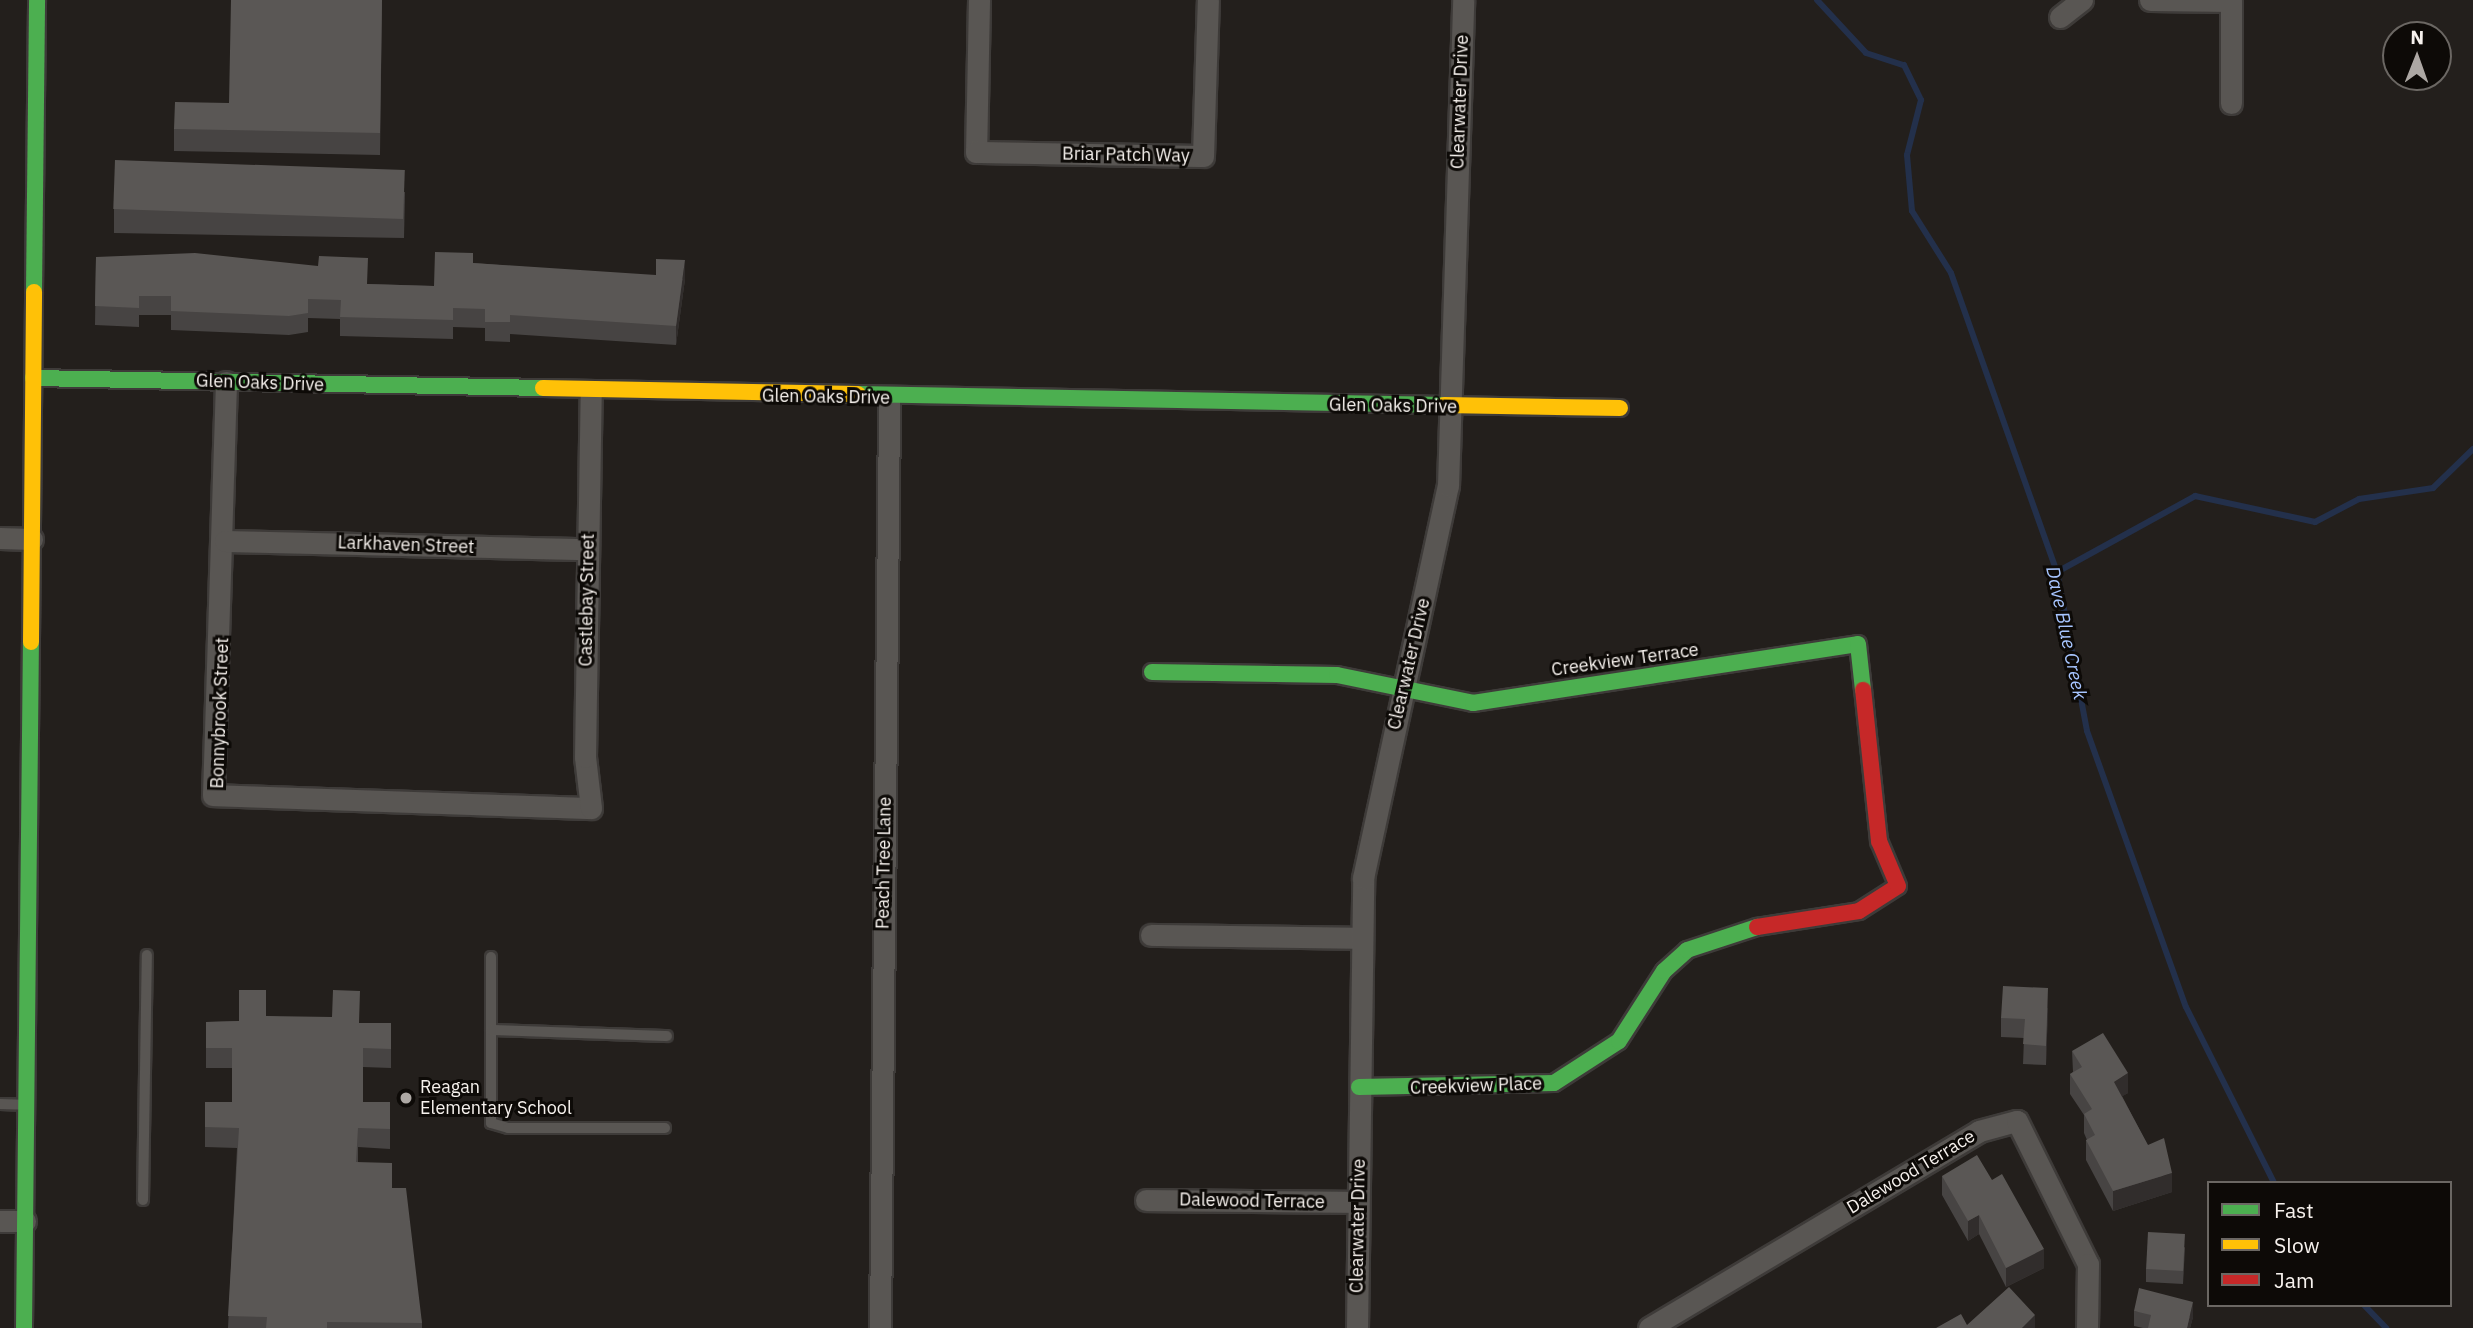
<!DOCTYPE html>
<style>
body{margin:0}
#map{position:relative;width:2473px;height:1328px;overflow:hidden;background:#231f1c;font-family:"IBM Plex Sans",sans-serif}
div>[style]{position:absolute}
.stream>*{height:6px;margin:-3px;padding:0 3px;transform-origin:3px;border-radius:3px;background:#23304b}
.roads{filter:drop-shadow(2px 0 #3e3b39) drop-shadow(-2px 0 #3e3b39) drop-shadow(0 2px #3e3b39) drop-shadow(0 -2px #3e3b39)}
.lane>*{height:10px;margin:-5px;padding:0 5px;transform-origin:5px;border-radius:5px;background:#595653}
.street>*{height:21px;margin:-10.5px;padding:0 10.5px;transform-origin:10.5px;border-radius:10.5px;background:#595653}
.fast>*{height:16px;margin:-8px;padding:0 8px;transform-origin:8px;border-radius:8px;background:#4caf50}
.slow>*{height:16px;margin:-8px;padding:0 8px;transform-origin:8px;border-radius:8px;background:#ffc107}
.jam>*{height:16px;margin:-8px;padding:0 8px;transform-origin:8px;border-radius:8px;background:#c62828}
.wall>*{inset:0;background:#474443}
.shaded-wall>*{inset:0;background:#312d2c}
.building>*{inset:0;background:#5a5755;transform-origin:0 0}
.dots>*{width:19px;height:19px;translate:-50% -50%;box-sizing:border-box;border:4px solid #0d0a07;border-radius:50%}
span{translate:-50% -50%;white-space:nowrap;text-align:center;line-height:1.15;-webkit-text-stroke:6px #0d0a07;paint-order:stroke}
.street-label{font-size:18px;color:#f7f2ee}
.poi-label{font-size:18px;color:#f7f2ee}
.left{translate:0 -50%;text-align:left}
.water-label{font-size:19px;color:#a7c5ff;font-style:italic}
.legend{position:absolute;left:2207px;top:1181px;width:245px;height:126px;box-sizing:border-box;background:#0d0a07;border:2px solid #6b6763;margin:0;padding:9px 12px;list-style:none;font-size:21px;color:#f7f2ee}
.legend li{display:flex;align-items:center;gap:14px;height:35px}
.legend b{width:35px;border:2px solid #6b6763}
.north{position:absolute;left:2382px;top:21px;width:70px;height:70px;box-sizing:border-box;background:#0d0a07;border:2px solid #6b6763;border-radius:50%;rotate:1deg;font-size:19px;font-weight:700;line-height:28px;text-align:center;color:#f7f2ee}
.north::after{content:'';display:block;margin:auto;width:24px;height:32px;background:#ada8a4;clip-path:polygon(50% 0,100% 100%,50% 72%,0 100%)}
</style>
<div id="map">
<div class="stream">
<i style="left:1817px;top:0;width:72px;rotate:47.2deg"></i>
<i style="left:1866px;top:53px;width:40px;rotate:18deg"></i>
<i style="left:1904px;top:65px;width:39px;rotate:64deg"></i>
<i style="left:1921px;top:100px;width:57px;rotate:104.3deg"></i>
<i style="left:1907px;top:155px;width:56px;rotate:84.9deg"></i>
<i style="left:1912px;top:211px;width:73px;rotate:57.8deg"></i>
<i style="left:1951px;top:273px;width:317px;rotate:70.5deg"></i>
<i style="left:2057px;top:572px;width:162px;rotate:79.3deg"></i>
<i style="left:2087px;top:731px;width:293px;rotate:70.3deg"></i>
<i style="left:2186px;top:1007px;width:197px;rotate:63.4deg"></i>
<i style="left:2057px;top:572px;width:158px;rotate:-28.8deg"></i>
<i style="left:2195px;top:496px;width:123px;rotate:12.2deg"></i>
<i style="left:2315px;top:522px;width:50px;rotate:-27.6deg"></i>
<i style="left:2359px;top:499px;width:75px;rotate:-8.5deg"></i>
<i style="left:2433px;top:488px;width:56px;rotate:-44.3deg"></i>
<i style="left:2364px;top:1305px;width:32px;rotate:46deg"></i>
</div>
<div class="roads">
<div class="lane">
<i style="left:491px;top:957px;width:166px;rotate:90deg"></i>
<i style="left:491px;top:1123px;width:18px;rotate:16deg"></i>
<i style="left:508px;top:1128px;width:157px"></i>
<i style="left:491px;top:1030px;width:176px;rotate:2deg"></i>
<i style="left:0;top:1104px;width:24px;rotate:2deg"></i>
<i style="left:143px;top:1200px;width:245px;rotate:-89.1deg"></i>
</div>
<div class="street">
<i style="left:979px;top:0;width:152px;rotate:91.1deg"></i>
<i style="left:976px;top:152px;width:227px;rotate:1deg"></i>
<i style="left:1203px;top:156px;width:156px;rotate:-88.2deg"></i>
<i style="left:2150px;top:0;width:81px;rotate:0.7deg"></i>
<i style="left:2060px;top:17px;width:28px;rotate:-38deg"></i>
<i style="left:2231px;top:103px;width:103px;rotate:-90deg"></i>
<i style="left:226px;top:382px;width:413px;rotate:91.8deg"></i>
<i style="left:213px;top:795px;width:378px;rotate:2deg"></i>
<i style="left:591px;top:808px;width:51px;rotate:-96.7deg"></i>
<i style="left:585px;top:757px;width:364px;rotate:-89.1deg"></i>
<i style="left:0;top:538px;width:32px;rotate:2deg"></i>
<i style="left:225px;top:541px;width:362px;rotate:1.3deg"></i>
<i style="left:1151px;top:935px;width:210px;rotate:0.8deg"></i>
<i style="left:1146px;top:1200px;width:212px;rotate:0.5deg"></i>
<i style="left:0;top:1221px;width:25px"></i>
<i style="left:880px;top:1328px;width:929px;rotate:-89.44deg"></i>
<i style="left:1357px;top:1328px;width:450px;rotate:-89.2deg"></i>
<i style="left:1363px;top:878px;width:401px;rotate:-77.8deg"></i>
<i style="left:1448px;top:486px;width:486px;rotate:-88.2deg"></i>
<i style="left:1649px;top:1328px;width:384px;rotate:-30.8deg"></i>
<i style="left:1979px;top:1131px;width:39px;rotate:-15deg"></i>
<i style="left:2017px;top:1121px;width:160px;rotate:63.6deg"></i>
<i style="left:2088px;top:1264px;width:64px;rotate:90.9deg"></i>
</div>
<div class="fast">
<i style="left:34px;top:292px;width:292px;rotate:-89.4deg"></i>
<i style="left:33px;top:378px;width:510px;rotate:1.12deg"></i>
<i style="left:858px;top:394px;width:586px;rotate:1.08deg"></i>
<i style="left:1152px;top:672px;width:185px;rotate:0.9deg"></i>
<i style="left:1337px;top:675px;width:139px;rotate:11.6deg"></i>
<i style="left:1473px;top:703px;width:389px;rotate:-8.7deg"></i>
<i style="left:1858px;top:644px;width:46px;rotate:83.8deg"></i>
<i style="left:1359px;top:1087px;width:195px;rotate:-1.2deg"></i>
<i style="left:1554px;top:1083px;width:77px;rotate:-32.9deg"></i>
<i style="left:1619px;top:1041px;width:83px;rotate:-57.3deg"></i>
<i style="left:1664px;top:971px;width:31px;rotate:-42deg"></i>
<i style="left:1687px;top:950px;width:74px;rotate:-18.2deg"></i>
<i style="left:24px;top:1328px;width:686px;rotate:-89.42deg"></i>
</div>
<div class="slow">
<i style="left:543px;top:388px;width:315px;rotate:1.1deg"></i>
<i style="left:1444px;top:405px;width:176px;rotate:1deg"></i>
<i style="left:31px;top:642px;width:350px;rotate:-89.5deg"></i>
</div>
<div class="jam">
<i style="left:1757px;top:927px;width:103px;rotate:-8.9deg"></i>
<i style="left:1859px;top:911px;width:46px;rotate:-32.7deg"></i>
<i style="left:1898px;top:886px;width:49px;rotate:-112.9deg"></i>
<i style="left:1879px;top:841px;width:152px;rotate:-96deg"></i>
</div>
</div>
<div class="wall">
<i style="clip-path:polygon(382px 0,380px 155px,174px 151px,174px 129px,229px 103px)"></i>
<i style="clip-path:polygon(405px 192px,404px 238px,114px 233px,114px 209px)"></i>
<i style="clip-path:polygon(96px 257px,368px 284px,434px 286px,473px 263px,685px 279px,676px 345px,510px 334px,510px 342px,485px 341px,485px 328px,453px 327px,453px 339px,340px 336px,340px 319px,308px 318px,308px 332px,289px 335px,171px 330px,171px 315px,139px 315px,139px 327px,95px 325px)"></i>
<i style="clip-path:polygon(2048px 1008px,2046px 1065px,2023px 1064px,2024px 1038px,2001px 1037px,2001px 1018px)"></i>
<i style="clip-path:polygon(266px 1016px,360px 1023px,391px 1023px,391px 1068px,363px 1067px,363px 1102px,390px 1102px,390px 1149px,358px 1147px,358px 1162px,392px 1188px,422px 1323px,422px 1328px,228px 1328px,237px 1148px,205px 1147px,205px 1102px,232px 1102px,232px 1068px,206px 1068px,206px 1022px,239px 1021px)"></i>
<i style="clip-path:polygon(2072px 1051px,2128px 1093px,2122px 1096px,2172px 1192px,2113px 1211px,2086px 1160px,2086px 1140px,2087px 1140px,2084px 1133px,2084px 1115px,2070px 1094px,2070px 1074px,2073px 1072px)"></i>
<i style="clip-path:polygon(1942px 1176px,1992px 1180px,2044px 1268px,2006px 1287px,1979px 1234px,1968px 1241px,1942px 1195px)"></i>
<i style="clip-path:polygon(2185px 1247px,2183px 1284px,2146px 1282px,2146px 1269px)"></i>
<i style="clip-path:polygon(2134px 1311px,2193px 1317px,2190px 1328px,2143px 1328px,2134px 1326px)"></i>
</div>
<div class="shaded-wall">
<i style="clip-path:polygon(685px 260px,685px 279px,676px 345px,676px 326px)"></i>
<i style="clip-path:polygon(2048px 988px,2048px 1008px,2046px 1065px,2046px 1046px)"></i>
<i style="clip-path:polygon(2128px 1073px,2128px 1093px,2114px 1101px,2114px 1082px)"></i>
<i style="clip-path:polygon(2172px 1173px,2172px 1192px,2113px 1211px,2113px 1191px)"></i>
<i style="clip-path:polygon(1979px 1215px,1979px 1234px,1968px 1241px,1968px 1221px)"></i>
<i style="clip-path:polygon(2044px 1249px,2044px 1268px,2006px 1287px,2006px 1268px)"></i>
<i style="clip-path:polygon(2193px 1302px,2193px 1317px,2190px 1328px,2187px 1328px)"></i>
<i style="clip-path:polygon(2035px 1315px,2035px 1328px,2022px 1328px)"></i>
</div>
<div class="building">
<i style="clip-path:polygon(231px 0,382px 0,380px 133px,174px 129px,175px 102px,229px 103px)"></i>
<i style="left:115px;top:160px;width:290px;height:49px;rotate:2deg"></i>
<i style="clip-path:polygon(435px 252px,473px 253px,473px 263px,656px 275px,656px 259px,685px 260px,676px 326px,510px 315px,510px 322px,485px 322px,485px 309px,453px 308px,453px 320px,340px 317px,341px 300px,308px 299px,308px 313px,289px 316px,171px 311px,171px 296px,139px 296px,139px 308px,95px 306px,96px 257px,195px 253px,318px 266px,319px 256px,368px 258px,367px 284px,434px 286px)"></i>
<i style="clip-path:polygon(2003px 986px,2048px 988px,2046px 1046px,2023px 1044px,2025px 1019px,2001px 1018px)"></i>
<i style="clip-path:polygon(239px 990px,266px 990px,266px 1016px,332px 1017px,333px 990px,360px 991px,359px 1023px,391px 1023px,391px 1049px,363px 1048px,363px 1102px,390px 1102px,390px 1129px,358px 1128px,356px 1162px,392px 1163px,392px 1188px,406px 1188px,422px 1323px,327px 1322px,327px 1328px,266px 1328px,267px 1317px,228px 1316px,239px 1128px,205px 1127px,205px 1102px,232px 1102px,232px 1048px,206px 1048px,206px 1022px,239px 1021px)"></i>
<i style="clip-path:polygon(2103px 1033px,2128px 1073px,2114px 1082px,2148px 1145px,2164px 1138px,2172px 1173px,2113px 1191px,2086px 1140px,2095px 1135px,2084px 1114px,2092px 1109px,2070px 1074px,2082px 1067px,2072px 1051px)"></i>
<i style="clip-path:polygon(1977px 1155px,1992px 1180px,2002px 1174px,2044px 1249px,2006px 1268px,1979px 1215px,1968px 1221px,1942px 1176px)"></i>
<i style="left:2148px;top:1232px;width:37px;height:37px;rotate:3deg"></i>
<i style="clip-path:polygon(2009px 1287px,2035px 1315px,2022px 1328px,1936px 1328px,1961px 1314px,1967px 1325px)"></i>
<i style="clip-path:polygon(2139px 1288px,2193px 1302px,2187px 1328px,2148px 1328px,2151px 1315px,2134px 1311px)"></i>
</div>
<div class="dots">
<i style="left:406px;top:1098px;background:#ada8a4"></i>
</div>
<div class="street-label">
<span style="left:1460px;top:102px;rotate:-88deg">Clearwater Drive</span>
<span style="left:1126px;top:155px;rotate:1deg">Briar Patch Way</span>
<span style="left:260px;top:383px;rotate:2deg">Glen Oaks Drive</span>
<span style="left:826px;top:397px;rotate:1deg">Glen Oaks Drive</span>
<span style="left:1393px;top:406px;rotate:1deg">Glen Oaks Drive</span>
<span style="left:406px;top:545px;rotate:2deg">Larkhaven Street</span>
<span style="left:587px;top:600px;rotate:-89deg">Castlebay Street</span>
<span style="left:1625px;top:660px;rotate:-8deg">Creekview Terrace</span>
<span style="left:1409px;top:664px;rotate:-77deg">Clearwater Drive</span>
<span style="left:220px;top:713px;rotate:-88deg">Bonnybrook Street</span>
<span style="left:884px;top:863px;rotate:-89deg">Peach Tree Lane</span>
<span style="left:1476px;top:1086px;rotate:-2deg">Creekview Place</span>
<span style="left:1911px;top:1172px;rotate:-31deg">Dalewood Terrace</span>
<span style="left:1252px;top:1201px;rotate:1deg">Dalewood Terrace</span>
<span style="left:1358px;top:1226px;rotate:-89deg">Clearwater Drive</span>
</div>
<div class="poi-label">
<span class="left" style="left:420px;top:1098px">Reagan<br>Elementary School</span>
</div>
<div class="water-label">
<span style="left:2066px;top:633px;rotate:78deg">Dave Blue Creek</span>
</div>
<ul class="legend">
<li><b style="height:9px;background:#4caf50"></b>Fast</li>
<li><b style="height:9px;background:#ffc107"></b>Slow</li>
<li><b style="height:9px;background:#c62828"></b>Jam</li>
</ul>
<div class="north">N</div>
</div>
